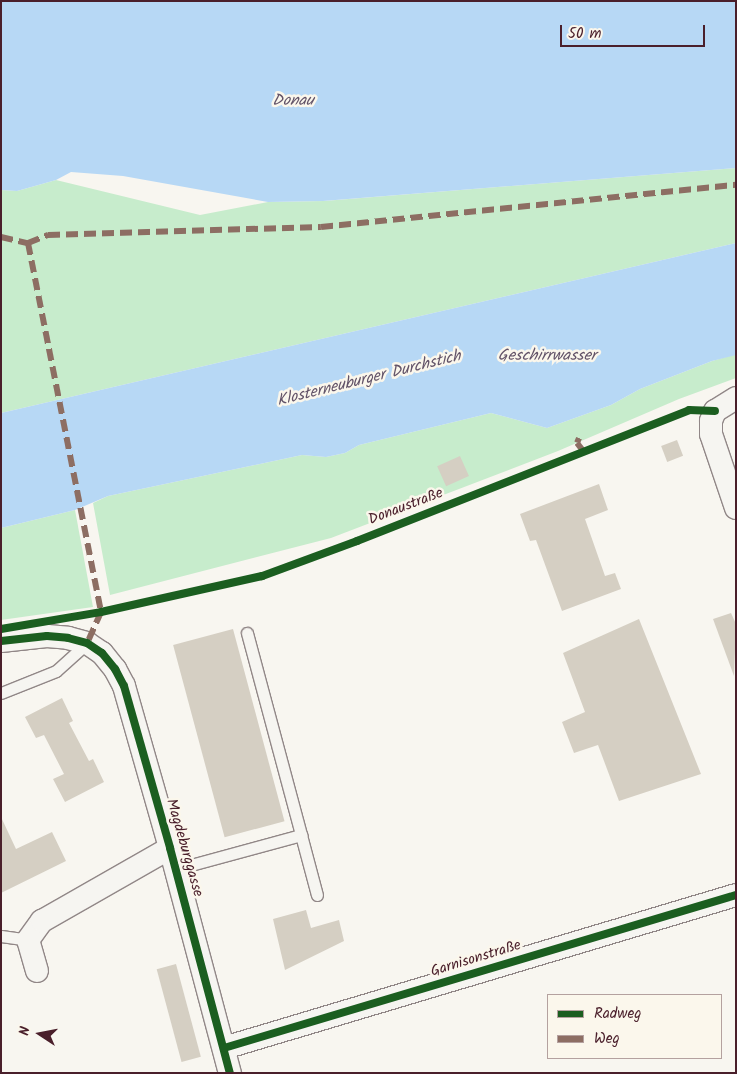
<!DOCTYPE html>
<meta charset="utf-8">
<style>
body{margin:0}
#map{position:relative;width:737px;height:1074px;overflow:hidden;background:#f8f6f0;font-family:Kalam,sans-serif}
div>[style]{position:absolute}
.green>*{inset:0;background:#c7eccc}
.water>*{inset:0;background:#b7d8f5}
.building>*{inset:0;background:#d5cfc3;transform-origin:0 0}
.roads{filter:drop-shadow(1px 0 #918787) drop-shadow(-1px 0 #918787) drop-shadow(0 1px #918787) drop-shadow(0 -1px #918787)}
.lane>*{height:11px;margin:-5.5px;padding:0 5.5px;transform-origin:5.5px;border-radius:5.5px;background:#f6f5f1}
.street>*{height:22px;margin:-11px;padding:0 11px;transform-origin:11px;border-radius:11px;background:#f6f5f1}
.quiet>*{height:6px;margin-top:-3px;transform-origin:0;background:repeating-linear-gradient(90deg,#8d6e63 0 12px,transparent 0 18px)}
.cycleway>*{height:8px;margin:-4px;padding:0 4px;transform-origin:4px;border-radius:4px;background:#1b5e20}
span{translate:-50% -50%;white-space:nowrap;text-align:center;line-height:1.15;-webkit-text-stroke:5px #fbf7ec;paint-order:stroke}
.street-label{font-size:15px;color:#4a1f2b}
.water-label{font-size:16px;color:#625368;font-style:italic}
.frame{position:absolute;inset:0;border:2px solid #4a1f2b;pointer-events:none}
.legend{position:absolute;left:547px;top:994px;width:175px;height:65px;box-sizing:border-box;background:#fbf7ec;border:1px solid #b4a19f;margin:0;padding:6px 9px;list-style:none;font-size:15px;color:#4a1f2b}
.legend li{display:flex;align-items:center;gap:10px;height:25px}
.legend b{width:25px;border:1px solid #b4a19f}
.north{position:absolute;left:15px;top:1009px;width:50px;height:50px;-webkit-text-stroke:4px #fbf7ec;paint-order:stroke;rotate:281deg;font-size:14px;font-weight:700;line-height:20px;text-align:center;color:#4a1f2b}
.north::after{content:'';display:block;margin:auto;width:18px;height:22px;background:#4a1f2b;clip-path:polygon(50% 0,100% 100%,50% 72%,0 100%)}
.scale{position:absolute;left:560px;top:25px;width:145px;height:22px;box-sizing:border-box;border:2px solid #4a1f2b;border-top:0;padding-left:6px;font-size:15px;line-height:18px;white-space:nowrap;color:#4a1f2b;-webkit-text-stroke:4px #fbf7ec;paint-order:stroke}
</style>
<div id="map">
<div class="green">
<i style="clip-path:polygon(736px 168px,736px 243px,1px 413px,1px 190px,17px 191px,56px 180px,200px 215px,268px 202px,324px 201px)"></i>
<i style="clip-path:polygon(736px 354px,736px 378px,679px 399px,558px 451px,331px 538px,110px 595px,93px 503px,108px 496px,302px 455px,326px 457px,345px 453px,359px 445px,491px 413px,547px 428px,611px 405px,640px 389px,712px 361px)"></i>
<i style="clip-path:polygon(75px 510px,93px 607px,1px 620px,1px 528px)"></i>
</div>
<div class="water">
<i style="clip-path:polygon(1px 1px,736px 1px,736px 168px,323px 201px,268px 202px,123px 176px,71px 172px,56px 180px,17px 191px,1px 190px)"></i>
<i style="clip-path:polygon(736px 243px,736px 355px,712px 361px,640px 389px,611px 405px,547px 428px,491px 413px,359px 445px,345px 453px,326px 457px,302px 455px,108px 496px,75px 510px,1px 528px,1px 413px)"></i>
</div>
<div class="building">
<i style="left:677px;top:440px;width:17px;height:17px;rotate:69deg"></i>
<i style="left:460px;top:456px;width:22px;height:25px;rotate:66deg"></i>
<i style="clip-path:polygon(599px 484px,608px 510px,585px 519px,605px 576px,615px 573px,621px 589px,562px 611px,536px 540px,530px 541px,520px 514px)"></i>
<i style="clip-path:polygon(731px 613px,736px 624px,734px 676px,713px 619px)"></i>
<i style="clip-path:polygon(639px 619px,701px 774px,619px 801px,598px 745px,574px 753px,562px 722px,585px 712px,563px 653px)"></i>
<i style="left:233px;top:629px;width:199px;height:62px;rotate:75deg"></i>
<i style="clip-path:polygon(62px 698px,73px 721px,69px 723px,89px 761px,93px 759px,104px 782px,65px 802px,53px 779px,64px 774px,44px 735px,36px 738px,25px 717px)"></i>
<i style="clip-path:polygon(1px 817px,16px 849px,52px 832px,66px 861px,1px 893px)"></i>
<i style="clip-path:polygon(306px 910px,311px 928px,339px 920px,344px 941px,285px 970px,273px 919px)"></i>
<i style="left:176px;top:964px;width:96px;height:20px;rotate:75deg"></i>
</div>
<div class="roads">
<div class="lane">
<i style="left:247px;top:633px;width:209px;rotate:75deg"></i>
<i style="left:1px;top:693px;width:59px;rotate:-21.8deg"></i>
<i style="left:56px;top:671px;width:42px;rotate:-42.1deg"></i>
<i style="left:176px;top:869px;width:130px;rotate:-15.2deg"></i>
<i style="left:301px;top:835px;width:62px;rotate:75.1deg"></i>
<i style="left:1px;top:936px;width:27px;rotate:8deg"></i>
</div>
<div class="street">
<i style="left:736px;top:398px;width:25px;rotate:148deg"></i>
<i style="left:715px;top:411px;width:11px;rotate:112deg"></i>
<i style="left:711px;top:421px;width:13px;rotate:90deg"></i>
<i style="left:711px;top:434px;width:78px;rotate:71.3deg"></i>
<i style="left:1px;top:641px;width:46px;rotate:-6.2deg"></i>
<i style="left:47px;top:636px;width:21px;rotate:5deg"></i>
<i style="left:68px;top:638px;width:20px;rotate:15deg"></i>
<i style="left:87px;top:643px;width:18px;rotate:34deg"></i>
<i style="left:102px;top:653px;width:21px;rotate:51deg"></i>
<i style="left:115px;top:669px;width:19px;rotate:62deg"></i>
<i style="left:124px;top:686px;width:168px;rotate:74.1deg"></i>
<i style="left:170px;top:848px;width:233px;rotate:75.1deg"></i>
<i style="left:37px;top:971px;width:32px;rotate:-106deg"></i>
<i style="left:28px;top:940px;width:24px;rotate:-54deg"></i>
<i style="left:42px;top:921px;width:147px;rotate:-29.7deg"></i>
<i style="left:224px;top:1048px;width:534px;rotate:-16.64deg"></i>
</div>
</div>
<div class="quiet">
<i style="left:1px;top:237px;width:28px;rotate:13deg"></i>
<i style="left:28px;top:243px;width:376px;rotate:78.8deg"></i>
<i style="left:101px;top:612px;width:34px;rotate:114deg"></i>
<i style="left:28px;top:243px;width:22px;rotate:-22deg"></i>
<i style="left:48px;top:235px;width:273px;rotate:-1.7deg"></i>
<i style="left:321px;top:227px;width:417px;rotate:-5.8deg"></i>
<i style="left:579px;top:438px;width:5px;rotate:112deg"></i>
<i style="left:577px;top:443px;width:11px;rotate:52deg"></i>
</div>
<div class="cycleway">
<i style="left:1px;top:629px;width:101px;rotate:-9.6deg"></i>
<i style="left:101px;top:612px;width:165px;rotate:-12.6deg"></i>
<i style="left:262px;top:576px;width:101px;rotate:-20.2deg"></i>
<i style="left:357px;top:541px;width:357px;rotate:-21.5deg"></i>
<i style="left:689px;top:410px;width:26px;rotate:2deg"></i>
<i style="left:1px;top:641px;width:46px;rotate:-6.2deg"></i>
<i style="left:47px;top:636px;width:21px;rotate:5deg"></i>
<i style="left:68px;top:638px;width:20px;rotate:15deg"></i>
<i style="left:87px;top:643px;width:18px;rotate:34deg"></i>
<i style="left:102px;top:653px;width:21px;rotate:51deg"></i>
<i style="left:115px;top:669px;width:19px;rotate:62deg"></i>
<i style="left:124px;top:686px;width:168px;rotate:74.1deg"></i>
<i style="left:170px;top:848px;width:233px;rotate:75.1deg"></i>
<i style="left:224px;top:1048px;width:534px;rotate:-16.64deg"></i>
</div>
<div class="street-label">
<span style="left:406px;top:507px;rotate:-21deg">Donaustraße</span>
<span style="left:184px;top:848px;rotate:74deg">Magdeburggasse</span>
<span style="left:476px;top:959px;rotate:-17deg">Garnisonstraße</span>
</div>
<div class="water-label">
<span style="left:293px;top:101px">Donau</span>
<span style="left:547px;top:356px">Geschirrwasser</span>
<span style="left:369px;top:379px;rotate:-14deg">Klosterneuburger Durchstich</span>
</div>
<div class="frame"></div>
<ul class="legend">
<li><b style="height:6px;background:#1b5e20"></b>Radweg</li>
<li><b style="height:6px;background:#8d6e63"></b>Weg</li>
</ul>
<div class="north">N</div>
<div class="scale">50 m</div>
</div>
